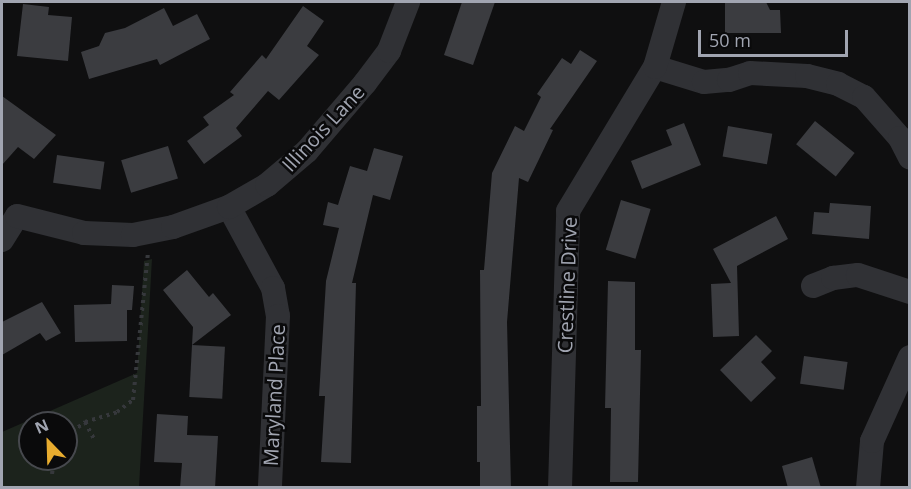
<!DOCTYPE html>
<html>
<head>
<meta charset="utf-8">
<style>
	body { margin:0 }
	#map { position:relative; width:911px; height:489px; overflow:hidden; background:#0f0f10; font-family:"Open Sans",sans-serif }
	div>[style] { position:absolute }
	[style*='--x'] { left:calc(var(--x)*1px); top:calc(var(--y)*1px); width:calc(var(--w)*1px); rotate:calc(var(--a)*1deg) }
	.green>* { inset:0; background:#1c231c }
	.building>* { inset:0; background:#3b3c40; transform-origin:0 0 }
	.path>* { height:4px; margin-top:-2px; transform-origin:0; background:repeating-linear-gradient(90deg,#36383c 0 3px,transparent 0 7.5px) }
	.minor>* { height:24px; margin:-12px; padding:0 12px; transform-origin:12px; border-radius:12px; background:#303135 }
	span { translate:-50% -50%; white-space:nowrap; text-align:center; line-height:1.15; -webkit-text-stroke:5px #0a0a0b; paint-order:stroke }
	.street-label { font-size:20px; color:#a1a5b1 }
	.frame { position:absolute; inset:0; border:3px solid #a1a5b1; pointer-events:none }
	.north { position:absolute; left:18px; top:411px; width:60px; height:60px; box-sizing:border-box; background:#0a0a0b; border:2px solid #46484d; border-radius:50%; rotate:337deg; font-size:16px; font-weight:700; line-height:24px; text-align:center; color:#a1a5b1 }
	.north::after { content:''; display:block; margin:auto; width:21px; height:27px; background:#e8ac2f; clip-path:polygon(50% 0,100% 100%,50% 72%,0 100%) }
	.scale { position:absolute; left:698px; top:30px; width:150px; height:27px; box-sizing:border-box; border:3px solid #a1a5b1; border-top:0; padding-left:8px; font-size:18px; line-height:21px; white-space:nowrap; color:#a1a5b1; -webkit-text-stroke:4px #0a0a0b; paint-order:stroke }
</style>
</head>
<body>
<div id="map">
	<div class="green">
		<i style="clip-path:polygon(evenodd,152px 259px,139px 487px,2px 487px,2px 432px,137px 373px,144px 261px,152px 259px,30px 423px,66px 423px,66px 459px,30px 459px,30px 423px)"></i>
	</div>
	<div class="building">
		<i style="clip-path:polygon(462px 2px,495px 2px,473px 65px,444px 55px)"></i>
		<i style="clip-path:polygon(725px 2px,766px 2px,770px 10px,780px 10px,781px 33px,725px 33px)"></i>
		<i style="clip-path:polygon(23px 4px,49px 7px,48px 15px,72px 17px,68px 61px,17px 56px)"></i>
		<i style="clip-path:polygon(303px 6px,324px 21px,307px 46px,319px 55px,279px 100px,268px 91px,236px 128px,242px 136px,204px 164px,187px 141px,209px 125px,203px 117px,234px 95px,230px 92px,262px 55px,266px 59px)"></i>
		<i style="clip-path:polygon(164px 8px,173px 26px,197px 14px,210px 39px,160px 65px,157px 59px,89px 79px,81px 52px,99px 46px,105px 33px,125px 28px)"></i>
		<i style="clip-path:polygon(580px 50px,597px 61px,550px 129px,553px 130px,528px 182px,519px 178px,507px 322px,511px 488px,480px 488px,480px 462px,477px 462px,477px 406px,481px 406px,480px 270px,484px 270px,492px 173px,515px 126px,524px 131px,541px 97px,537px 94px,562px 58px,571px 64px)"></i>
		<i style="clip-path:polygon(2px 96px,56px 135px,34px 159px,18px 147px,2px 165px)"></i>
		<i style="left:815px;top:121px;width:51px;height:30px;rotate:39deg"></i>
		<i style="clip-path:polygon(684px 123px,701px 165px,642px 189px,631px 161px,672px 145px,666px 130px)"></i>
		<i style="left:728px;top:126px;width:45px;height:31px;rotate:10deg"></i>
		<i style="left:168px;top:146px;width:34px;height:49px;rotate:73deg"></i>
		<i style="clip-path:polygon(374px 148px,403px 156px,390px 200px,373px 195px,352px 283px,356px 283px,351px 463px,321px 462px,325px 396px,319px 396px,326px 281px,339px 228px,323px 225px,328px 202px,338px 205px,350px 166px,367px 171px)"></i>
		<i style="left:57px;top:155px;width:48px;height:28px;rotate:8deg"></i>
		<i style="left:621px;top:200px;width:31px;height:52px;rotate:17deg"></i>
		<i style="clip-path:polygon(830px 203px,871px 206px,869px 239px,812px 234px,814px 212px,829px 213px)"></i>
		<i style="clip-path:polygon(776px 216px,788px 239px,737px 266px,739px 336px,713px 337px,711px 284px,731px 283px,713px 249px)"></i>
		<i style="clip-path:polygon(187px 270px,209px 297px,213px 293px,231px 315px,192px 345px,193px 327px,163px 290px)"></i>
		<i style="clip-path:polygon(608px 281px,635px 282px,635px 350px,641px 350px,638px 482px,610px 482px,611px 408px,605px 408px)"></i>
		<i style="clip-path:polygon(112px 285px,134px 286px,132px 310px,127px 310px,127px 341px,75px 342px,74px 305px,111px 304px)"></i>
		<i style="clip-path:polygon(42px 302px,61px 333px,46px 341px,40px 333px,2px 355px,2px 322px)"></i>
		<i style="clip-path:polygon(756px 335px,772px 351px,761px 362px,776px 378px,751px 402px,720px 370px)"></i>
		<i style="left:192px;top:345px;width:33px;height:52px;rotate:3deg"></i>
		<i style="left:804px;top:356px;width:44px;height:28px;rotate:8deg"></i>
		<i style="clip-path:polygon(157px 414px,188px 416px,187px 435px,218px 436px,215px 488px,180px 488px,182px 463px,154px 462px)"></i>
		<i style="clip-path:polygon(812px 457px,821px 488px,788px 488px,782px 466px)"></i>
	</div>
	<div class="path">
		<i style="--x:85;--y:422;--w:19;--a:62"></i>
		<i style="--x:66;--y:436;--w:24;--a:-36"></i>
		<i style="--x:85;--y:422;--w:34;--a:-17"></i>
		<i style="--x:117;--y:412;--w:20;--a:-37"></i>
		<i style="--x:133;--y:400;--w:149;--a:-84.2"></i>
		<i style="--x:52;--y:474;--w:15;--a:-82"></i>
	</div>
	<div class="minor">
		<i style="--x:655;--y:67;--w:51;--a:17"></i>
		<i style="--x:704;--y:82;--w:25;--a:-5"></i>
		<i style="--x:729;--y:80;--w:22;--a:-18"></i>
		<i style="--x:750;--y:73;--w:57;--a:3"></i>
		<i style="--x:807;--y:76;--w:32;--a:14"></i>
		<i style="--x:838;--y:84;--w:29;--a:27"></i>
		<i style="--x:864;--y:97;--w:55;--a:48.7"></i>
		<i style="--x:900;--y:138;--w:22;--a:63"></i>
		<i style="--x:229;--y:207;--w:92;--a:61.5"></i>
		<i style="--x:273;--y:288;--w:28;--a:80"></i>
		<i style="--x:278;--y:316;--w:172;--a:92.7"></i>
		<i style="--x:2;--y:240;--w:28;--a:-58"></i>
		<i style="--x:17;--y:216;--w:69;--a:14.2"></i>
		<i style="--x:84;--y:233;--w:49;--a:2.3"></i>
		<i style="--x:133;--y:235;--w:41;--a:-11.3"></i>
		<i style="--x:173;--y:227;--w:59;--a:-19.7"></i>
		<i style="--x:229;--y:207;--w:44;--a:-30.1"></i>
		<i style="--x:267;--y:185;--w:52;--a:-40.4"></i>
		<i style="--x:307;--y:151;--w:89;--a:-49.5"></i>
		<i style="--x:365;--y:83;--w:40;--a:-53"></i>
		<i style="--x:389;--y:51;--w:53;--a:-68.8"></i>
		<i style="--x:813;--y:286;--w:22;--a:-22"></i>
		<i style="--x:833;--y:278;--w:25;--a:-7"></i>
		<i style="--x:858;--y:275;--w:55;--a:18.1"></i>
		<i style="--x:560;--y:488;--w:277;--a:-88.3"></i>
		<i style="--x:568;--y:211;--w:168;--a:-58.9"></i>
		<i style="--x:655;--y:67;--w:68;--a:-73.7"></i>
		<i style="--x:868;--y:488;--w:47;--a:-85.1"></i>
		<i style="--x:872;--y:441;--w:92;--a:-65.7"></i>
	</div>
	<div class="street-label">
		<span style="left:323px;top:128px;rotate:-47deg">Illinois Lane</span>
		<span style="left:567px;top:285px;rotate:-88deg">Crestline Drive</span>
		<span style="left:274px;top:395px;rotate:-87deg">Maryland Place</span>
	</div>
	<div class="frame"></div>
	<div class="north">N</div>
	<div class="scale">50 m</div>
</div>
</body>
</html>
